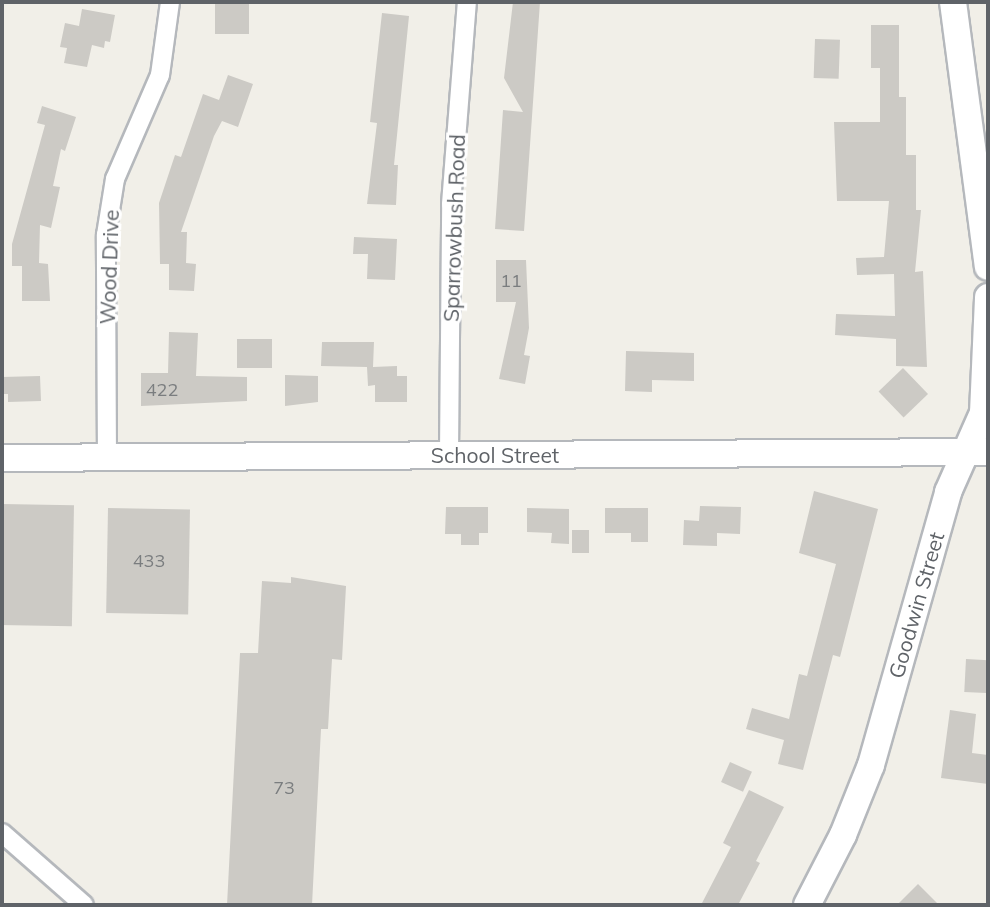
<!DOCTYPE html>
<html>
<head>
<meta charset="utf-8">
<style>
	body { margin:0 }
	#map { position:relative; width:990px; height:907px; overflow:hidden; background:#f1efe8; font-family:Mulish,sans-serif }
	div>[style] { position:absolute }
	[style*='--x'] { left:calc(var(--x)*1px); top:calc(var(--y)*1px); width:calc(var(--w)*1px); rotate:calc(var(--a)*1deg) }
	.building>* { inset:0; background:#cccac5; transform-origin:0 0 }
	.roads { filter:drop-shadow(2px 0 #b5b8bc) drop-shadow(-2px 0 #b5b8bc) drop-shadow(0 2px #b5b8bc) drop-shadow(0 -2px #b5b8bc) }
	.street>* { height:18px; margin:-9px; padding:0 9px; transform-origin:9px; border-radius:9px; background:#fff }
	.secondary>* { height:26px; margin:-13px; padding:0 13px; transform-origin:13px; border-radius:13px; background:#fff }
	span { translate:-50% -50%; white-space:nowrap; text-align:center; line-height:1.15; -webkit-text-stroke:6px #fff; paint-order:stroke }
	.number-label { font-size:18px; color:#7a7d7f }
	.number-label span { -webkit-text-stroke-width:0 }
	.street-label { font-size:21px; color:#5f6368 }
	.frame { position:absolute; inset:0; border:4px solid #5f6368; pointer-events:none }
</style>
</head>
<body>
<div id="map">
	<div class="building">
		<i style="left:215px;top:2px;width:34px;height:32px"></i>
		<i style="clip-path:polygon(513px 2px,540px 2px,524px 231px,495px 229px,503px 110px,523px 112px,504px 78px)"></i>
		<i style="clip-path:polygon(82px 9px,115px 15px,110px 42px,105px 41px,104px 48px,92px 45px,87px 67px,64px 63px,67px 48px,60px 47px,65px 23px,79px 26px)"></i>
		<i style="clip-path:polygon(382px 13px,409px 16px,394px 165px,398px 165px,396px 205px,367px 204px,377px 123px,370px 122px)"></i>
		<i style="clip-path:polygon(871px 25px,899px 25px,899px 97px,906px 97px,906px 155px,916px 155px,916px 210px,921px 210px,915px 272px,923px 271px,927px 367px,896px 366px,896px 339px,835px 335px,836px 314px,895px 316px,894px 274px,857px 275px,856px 258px,884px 257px,889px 201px,837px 201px,834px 122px,880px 122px,880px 68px,871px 68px)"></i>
		<i style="left:815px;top:39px;width:25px;height:39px;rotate:2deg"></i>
		<i style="clip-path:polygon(228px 75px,253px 84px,238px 127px,222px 121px,214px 136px,181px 232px,187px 232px,186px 263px,196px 264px,194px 291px,169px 290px,169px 264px,160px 264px,159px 203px,175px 155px,181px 157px,203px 94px,219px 100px)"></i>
		<i style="clip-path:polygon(42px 106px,76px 117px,65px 151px,61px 149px,53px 186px,60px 187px,51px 228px,40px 225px,39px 263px,48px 264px,50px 301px,22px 301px,22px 266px,12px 266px,12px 244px,45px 125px,37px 123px)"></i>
		<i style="clip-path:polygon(354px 237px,397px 239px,395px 280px,367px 279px,368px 254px,353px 254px)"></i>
		<i style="clip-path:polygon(496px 260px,526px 260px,529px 328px,524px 355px,530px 356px,525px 384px,499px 379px,516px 302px,496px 302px)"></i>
		<i style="clip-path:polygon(169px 332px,198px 333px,196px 376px,247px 377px,247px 401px,141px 406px,141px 373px,168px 373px)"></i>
		<i style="left:272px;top:339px;width:29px;height:35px;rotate:90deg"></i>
		<i style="clip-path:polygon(322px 342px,374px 342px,373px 367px,397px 366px,397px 376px,407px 376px,407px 402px,375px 402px,375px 385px,368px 386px,367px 367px,321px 366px)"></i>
		<i style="clip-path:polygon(626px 351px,694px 353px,694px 381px,652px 380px,652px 392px,625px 391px)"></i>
		<i style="left:903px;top:368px;width:36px;height:34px;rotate:46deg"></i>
		<i style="clip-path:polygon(285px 375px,318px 376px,318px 402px,285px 406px)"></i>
		<i style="clip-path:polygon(40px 376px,41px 401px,8px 402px,8px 394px,2px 394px,2px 377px)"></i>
		<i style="clip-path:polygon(814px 491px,878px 509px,840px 657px,833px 655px,803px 770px,778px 764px,784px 740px,746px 729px,752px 708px,789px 719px,799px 674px,807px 676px,836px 564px,799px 553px)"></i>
		<i style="left:2px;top:504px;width:72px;height:121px;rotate:1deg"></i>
		<i style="clip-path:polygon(700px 506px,741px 507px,740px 534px,717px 533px,717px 546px,683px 545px,684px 520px,699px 521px)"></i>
		<i style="clip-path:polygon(446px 507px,488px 507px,488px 533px,479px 533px,479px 545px,461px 545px,461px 534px,445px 534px)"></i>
		<i style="left:108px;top:508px;width:82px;height:105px;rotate:1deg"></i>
		<i style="clip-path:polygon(527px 508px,569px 509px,569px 544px,551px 543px,552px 533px,527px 532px)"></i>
		<i style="clip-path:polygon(605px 508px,648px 508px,648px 542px,631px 542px,631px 533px,605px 533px)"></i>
		<i style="left:572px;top:530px;width:17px;height:23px"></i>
		<i style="clip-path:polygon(291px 577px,346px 586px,342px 660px,332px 659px,328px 729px,321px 729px,312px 905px,227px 905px,240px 653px,258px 653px,262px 581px,291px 583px)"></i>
		<i style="left:966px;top:659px;width:22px;height:33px;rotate:3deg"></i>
		<i style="clip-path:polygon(950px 710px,976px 714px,972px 753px,988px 755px,988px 784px,941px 778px)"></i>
		<i style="left:730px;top:762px;width:24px;height:22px;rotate:24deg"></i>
		<i style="clip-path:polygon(749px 790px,784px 807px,756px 861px,760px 863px,738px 905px,701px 905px,731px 847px,723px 843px)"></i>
		<i style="clip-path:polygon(918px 884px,939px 905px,897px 905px)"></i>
	</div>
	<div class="roads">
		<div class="street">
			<i style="--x:449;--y:454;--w:250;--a:-89.5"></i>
			<i style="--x:451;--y:204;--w:203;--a:-85.5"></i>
			<i style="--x:107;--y:459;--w:224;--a:-90.3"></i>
			<i style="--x:106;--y:235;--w:57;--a:-80.9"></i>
			<i style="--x:115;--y:179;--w:113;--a:-66.6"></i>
			<i style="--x:160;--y:75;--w:74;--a:-82.2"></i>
			<i style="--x:2;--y:833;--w:109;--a:41.3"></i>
		</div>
		<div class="secondary">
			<i style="--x:953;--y:2;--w:267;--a:82.5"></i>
			<i style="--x:2;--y:458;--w:986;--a:-0.35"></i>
			<i style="--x:807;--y:905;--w:79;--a:-62.8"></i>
			<i style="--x:843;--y:835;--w:75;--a:-68.2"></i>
			<i style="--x:871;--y:765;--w:284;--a:-74.2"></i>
			<i style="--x:948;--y:492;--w:86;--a:-66.1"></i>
			<i style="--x:983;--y:413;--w:116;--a:-87.5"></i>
		</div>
	</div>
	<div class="number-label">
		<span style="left:511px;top:281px">11</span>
		<span style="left:162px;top:390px">422</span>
		<span style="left:149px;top:561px">433</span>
		<span style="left:284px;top:788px">73</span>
	</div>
	<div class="street-label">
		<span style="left:454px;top:228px;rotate:-88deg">Sparrowbush Road</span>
		<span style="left:109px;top:267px;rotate:-88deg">Wood Drive</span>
		<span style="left:495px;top:455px">School Street</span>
		<span style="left:916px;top:605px;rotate:-74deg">Goodwin Street</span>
	</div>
	<div class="frame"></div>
</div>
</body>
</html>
